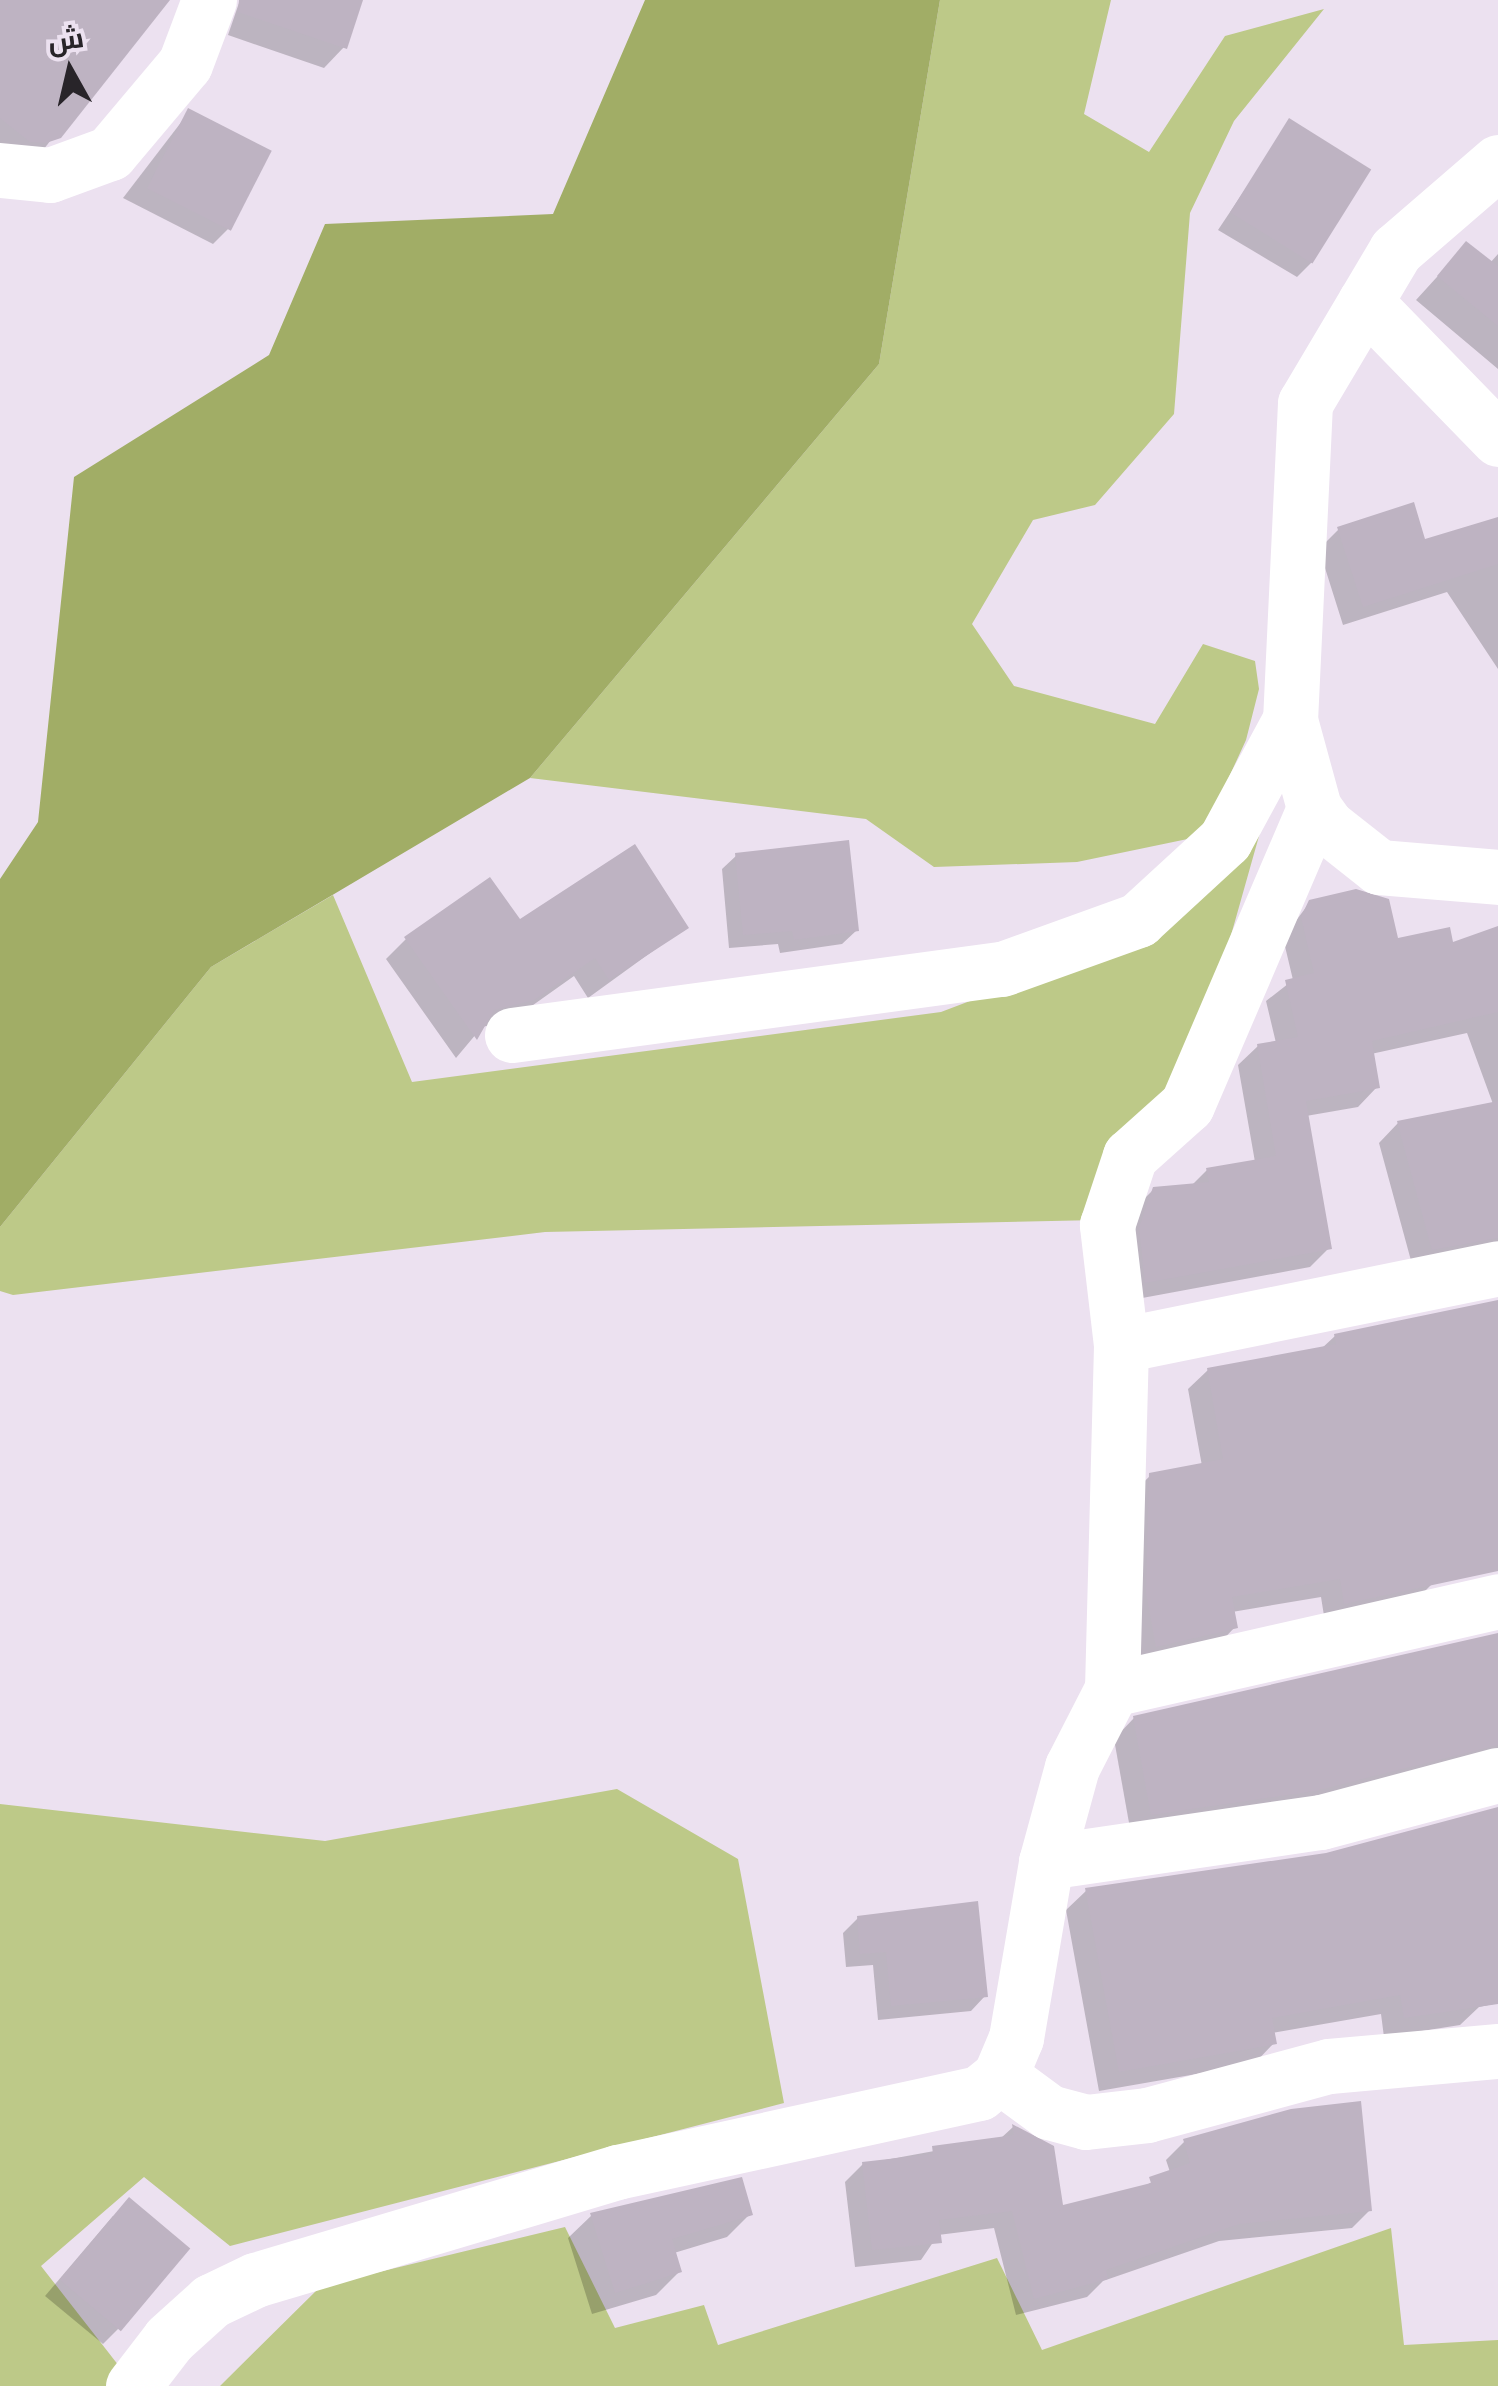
<!DOCTYPE html>
<html>
<head>
<meta charset="utf-8">
<style>
	body { margin:0 }
	#map { position:relative; width:1498px; height:2386px; overflow:hidden; background:#ece1f0; font-family:Arial,Cairo,sans-serif }
	div>[style] { position:absolute }
	[style*='--x'] { left:calc(var(--x)*1px); top:calc(var(--y)*1px); width:calc(var(--w)*1px); rotate:calc(var(--a)*1deg) }
	.green>* { inset:0; background:#bdc988 }
	.forest>* { inset:0; background:#a1ad66 }
	.shadow>* { inset:0; background:#0003 }
	.building>* { inset:0; background:#beb3c2; transform-origin:0 0 }
	.minor>* { height:55px; margin:-27.5px; padding:0 27.5px; transform-origin:27.5px; border-radius:27.5px; background:#fff }
	span { translate:-50% -50%; white-space:nowrap; text-align:center; line-height:1.15; -webkit-text-stroke:8px #ece1f0; paint-order:stroke }
	.north { position:absolute; left:20px; top:20px; width:100px; height:100px; -webkit-text-stroke:8px #ece1f0; paint-order:stroke; rotate:352deg; font-size:28px; font-weight:700; line-height:40px; text-align:center; color:#282429 }
	.north::after { content:''; display:block; margin:auto; width:35px; height:45px; background:#282429; clip-path:polygon(50% 0,100% 100%,50% 72%,0 100%) }
</style>
</head>
<body>
<div id="map">
	<div class="green">
		<i style="clip-path:polygon(940px 0,1111px 0,1084px 114px,1149px 152px,1225px 36px,1324px 9px,1234px 121px,1190px 213px,1174px 414px,1095px 505px,1033px 520px,972px 624px,1014px 686px,1155px 724px,1203px 644px,1255px 661px,1259px 689px,1246px 740px,1202px 836px,1077px 862px,934px 867px,866px 819px,530px 778px,879px 364px)"></i>
		<i style="clip-path:polygon(1274px 783px,1213px 999px,1098px 1220px,545px 1232px,13px 1295px,0 1291px,0 1227px,211px 967px,333px 895px,412px 1082px,941px 1012px,1065px 965px)"></i>
		<i style="clip-path:polygon(617px 1789px,738px 1859px,784px 2103px,230px 2246px,144px 2177px,41px 2266px,119px 2366px,106px 2386px,0 2386px,0 1804px,325px 1841px)"></i>
		<i style="clip-path:polygon(565px 2227px,615px 2328px,704px 2305px,718px 2345px,997px 2258px,1042px 2350px,1391px 2228px,1404px 2345px,1498px 2340px,1498px 2386px,220px 2386px,321px 2286px)"></i>
	</div>
	<div class="forest">
		<i style="clip-path:polygon(645px 0,940px 0,879px 364px,530px 778px,211px 967px,0 1227px,0 879px,38px 822px,74px 477px,269px 355px,325px 224px,553px 214px)"></i>
	</div>
	<div class="shadow">
		<i style="clip-path:polygon(0 0,159px 0,37px 158px,0 155px)"></i>
		<i style="clip-path:polygon(240px 0,360px 0,344px 47px,324px 68px,228px 35px)"></i>
		<i style="clip-path:polygon(189px 112px,229px 228px,213px 244px,123px 198px)"></i>
		<i style="clip-path:polygon(1290px 122px,1313px 261px,1297px 277px,1218px 230px)"></i>
		<i style="clip-path:polygon(1467px 244px,1490px 263px,1498px 254px,1498px 369px,1416px 300px)"></i>
		<i style="clip-path:polygon(1338px 530px,1423px 542px,1498px 538px,1498px 669px,1447px 592px,1343px 625px,1319px 549px)"></i>
		<i style="clip-path:polygon(737px 855px,857px 930px,842px 944px,780px 953px,778px 944px,729px 948px,722px 869px)"></i>
		<i style="clip-path:polygon(1310px 902px,1396px 941px,1452px 945px,1498px 929px,1498px 1265px,1413px 1268px,1379px 1143px,1398px 1123px,1493px 1104px,1467px 1033px,1371px 1054px,1377px 1087px,1358px 1107px,1306px 1116px,1329px 1248px,1310px 1267px,1126px 1301px,1134px 1209px,1154px 1189px,1191px 1186px,1207px 1170px,1255px 1162px,1238px 1065px,1258px 1046px,1276px 1043px,1266px 1001px,1293px 980px,1283px 938px)"></i>
		<i style="clip-path:polygon(519px 923px,686px 927px,588px 998px,574px 976px,512px 1020px,482px 1027px,456px 1058px,386px 959px,406px 939px)"></i>
		<i style="clip-path:polygon(1498px 1302px,1498px 1555px,1434px 1582px,1415px 1601px,1325px 1622px,1321px 1597px,1232px 1612px,1235px 1627px,1216px 1647px,1137px 1665px,1130px 1495px,1150px 1476px,1202px 1466px,1188px 1389px,1208px 1370px,1321px 1349px,1335px 1336px)"></i>
		<i style="clip-path:polygon(1498px 1636px,1498px 1773px,1131px 1834px,1114px 1739px,1134px 1718px)"></i>
		<i style="clip-path:polygon(1498px 1810px,1498px 2003px,1479px 2007px,1460px 2025px,1384px 2037px,1381px 2014px,1272px 2033px,1274px 2043px,1254px 2064px,1099px 2091px,1066px 1910px,1087px 1890px,1330px 1855px)"></i>
		<i style="clip-path:polygon(858px 1918px,985px 1996px,971px 2011px,878px 2020px,873px 1965px,846px 1967px,843px 1933px)"></i>
		<i style="clip-path:polygon(1013px 2127px,1061px 2208px,1141px 2188px,1170px 2172px,1166px 2160px,1184px 2142px,1370px 2210px,1352px 2228px,1219px 2241px,1103px 2281px,1087px 2297px,1016px 2315px,994px 2228px,938px 2235px,921px 2260px,855px 2267px,845px 2182px,863px 2164px,1000px 2139px)"></i>
		<i style="clip-path:polygon(750px 2214px,727px 2237px,674px 2253px,679px 2272px,656px 2295px,592px 2314px,568px 2238px,592px 2215px)"></i>
		<i style="clip-path:polygon(113px 2216px,118px 2329px,103px 2344px,45px 2296px)"></i>
	</div>
	<div class="building">
		<i style="clip-path:polygon(0 0,170px 0,61px 138px,46px 143px,30px 142px,0 118px)"></i>
		<i style="clip-path:polygon(239px 0,363px 0,347px 49px,238px 12px)"></i>
		<i style="left:188px;top:108px;width:94px;height:90px;rotate:27deg"></i>
		<i style="left:1289px;top:118px;width:97px;height:111px;rotate:32deg"></i>
		<i style="clip-path:polygon(1466px 241px,1498px 266px,1498px 326px,1437px 276px)"></i>
		<i style="clip-path:polygon(1414px 502px,1425px 539px,1498px 517px,1498px 564px,1363px 607px,1337px 527px)"></i>
		<i style="clip-path:polygon(849px 840px,859px 931px,794px 940px,792px 931px,743px 935px,735px 853px)"></i>
		<i style="clip-path:polygon(635px 844px,689px 928px,609px 980px,595px 958px,534px 1000px,494px 1010px,477px 1040px,404px 937px,490px 877px,520px 919px)"></i>
		<i style="clip-path:polygon(1356px 889px,1389px 899px,1398px 938px,1450px 927px,1453px 942px,1498px 926px,1498px 1012px,1372px 1041px,1380px 1088px,1306px 1101px,1332px 1249px,1145px 1283px,1139px 1228px,1153px 1187px,1209px 1182px,1206px 1168px,1276px 1156px,1257px 1044px,1298px 1037px,1285px 980px,1314px 973px,1301px 917px,1309px 900px)"></i>
		<i style="clip-path:polygon(1498px 1101px,1498px 1238px,1432px 1250px,1397px 1121px)"></i>
		<i style="clip-path:polygon(1498px 1300px,1498px 1571px,1344px 1604px,1340px 1579px,1232px 1597px,1238px 1628px,1156px 1647px,1146px 1592px,1149px 1473px,1223px 1459px,1207px 1368px,1336px 1344px,1334px 1334px)"></i>
		<i style="clip-path:polygon(1498px 1633px,1498px 1745px,1315px 1791px,1151px 1815px,1133px 1716px)"></i>
		<i style="clip-path:polygon(1498px 1807px,1498px 2004px,1404px 2018px,1400px 1995px,1272px 2018px,1277px 2044px,1119px 2072px,1085px 1888px,1326px 1853px)"></i>
		<i style="clip-path:polygon(978px 1901px,988px 1997px,891px 2006px,886px 1952px,860px 1954px,857px 1916px)"></i>
		<i style="clip-path:polygon(1361px 2101px,1372px 2211px,1239px 2224px,1106px 2270px,1108px 2279px,1034px 2299px,1012px 2211px,939px 2220px,942px 2243px,872px 2250px,862px 2162px,933px 2154px,932px 2146px,1014px 2135px,1012px 2124px,1054px 2146px,1063px 2205px,1151px 2183px,1149px 2177px,1190px 2163px,1183px 2139px,1291px 2109px)"></i>
		<i style="clip-path:polygon(742px 2177px,753px 2215px,672px 2239px,682px 2272px,615px 2293px,590px 2213px)"></i>
		<i style="left:129px;top:2197px;width:80px;height:108px;rotate:40deg"></i>
	</div>
	<div class="minor">
		<i style="--x:1498;--y:162;--w:135;--a:139.2"></i>
		<i style="--x:1396;--y:250;--w:178;--a:120.7"></i>
		<i style="--x:1305;--y:403;--w:317;--a:92.7"></i>
		<i style="--x:1290;--y:720;--w:91;--a:74.7"></i>
		<i style="--x:1314;--y:808;--w:22;--a:54"></i>
		<i style="--x:1327;--y:826;--w:66;--a:38.3"></i>
		<i style="--x:1379;--y:867;--w:119;--a:4.8"></i>
		<i style="--x:0;--y:170;--w:50;--a:5.7"></i>
		<i style="--x:50;--y:175;--w:64;--a:-20.1"></i>
		<i style="--x:110;--y:153;--w:116;--a:-49.9"></i>
		<i style="--x:185;--y:64;--w:68;--a:-69.4"></i>
		<i style="--x:1365;--y:302;--w:191;--a:45.8"></i>
		<i style="--x:512;--y:1035;--w:494;--a:-7.7"></i>
		<i style="--x:1002;--y:969;--w:145;--a:-19.8"></i>
		<i style="--x:1138;--y:920;--w:118;--a:-42.6"></i>
		<i style="--x:1225;--y:840;--w:136;--a:-61.6"></i>
		<i style="--x:1121;--y:1345;--w:385;--a:-11.5"></i>
		<i style="--x:1112;--y:1689;--w:396;--a:-12.8"></i>
		<i style="--x:1046;--y:1862;--w:278;--a:-8.3"></i>
		<i style="--x:1321;--y:1822;--w:183;--a:-14.9"></i>
		<i style="--x:1000;--y:2076;--w:61;--a:36.3"></i>
		<i style="--x:1049;--y:2112;--w:38;--a:15"></i>
		<i style="--x:1086;--y:2122;--w:61;--a:-6.5"></i>
		<i style="--x:1147;--y:2115;--w:188;--a:-15.1"></i>
		<i style="--x:1329;--y:2066;--w:170;--a:-5.1"></i>
		<i style="--x:133;--y:2386;--w:59;--a:-52.5"></i>
		<i style="--x:169;--y:2339;--w:57;--a:-42.1"></i>
		<i style="--x:211;--y:2301;--w:49;--a:-25.5"></i>
		<i style="--x:255;--y:2280;--w:378;--a:-16.6"></i>
		<i style="--x:617;--y:2172;--w:371;--a:-12.3"></i>
		<i style="--x:979;--y:2093;--w:27;--a:-39"></i>
		<i style="--x:1000;--y:2076;--w:41;--a:-67.2"></i>
		<i style="--x:1016;--y:2038;--w:179;--a:-80.3"></i>
		<i style="--x:1046;--y:1862;--w:98;--a:-74.7"></i>
		<i style="--x:1072;--y:1767;--w:88;--a:-62.9"></i>
		<i style="--x:1112;--y:1689;--w:344;--a:-88.5"></i>
		<i style="--x:1121;--y:1345;--w:121;--a:-96.7"></i>
		<i style="--x:1107;--y:1225;--w:73;--a:-71.6"></i>
		<i style="--x:1130;--y:1156;--w:76;--a:-41.8"></i>
		<i style="--x:1187;--y:1105;--w:323;--a:-66.8"></i>
	</div>
	<div class="north">ش</div>
</div>
</body>
</html>
